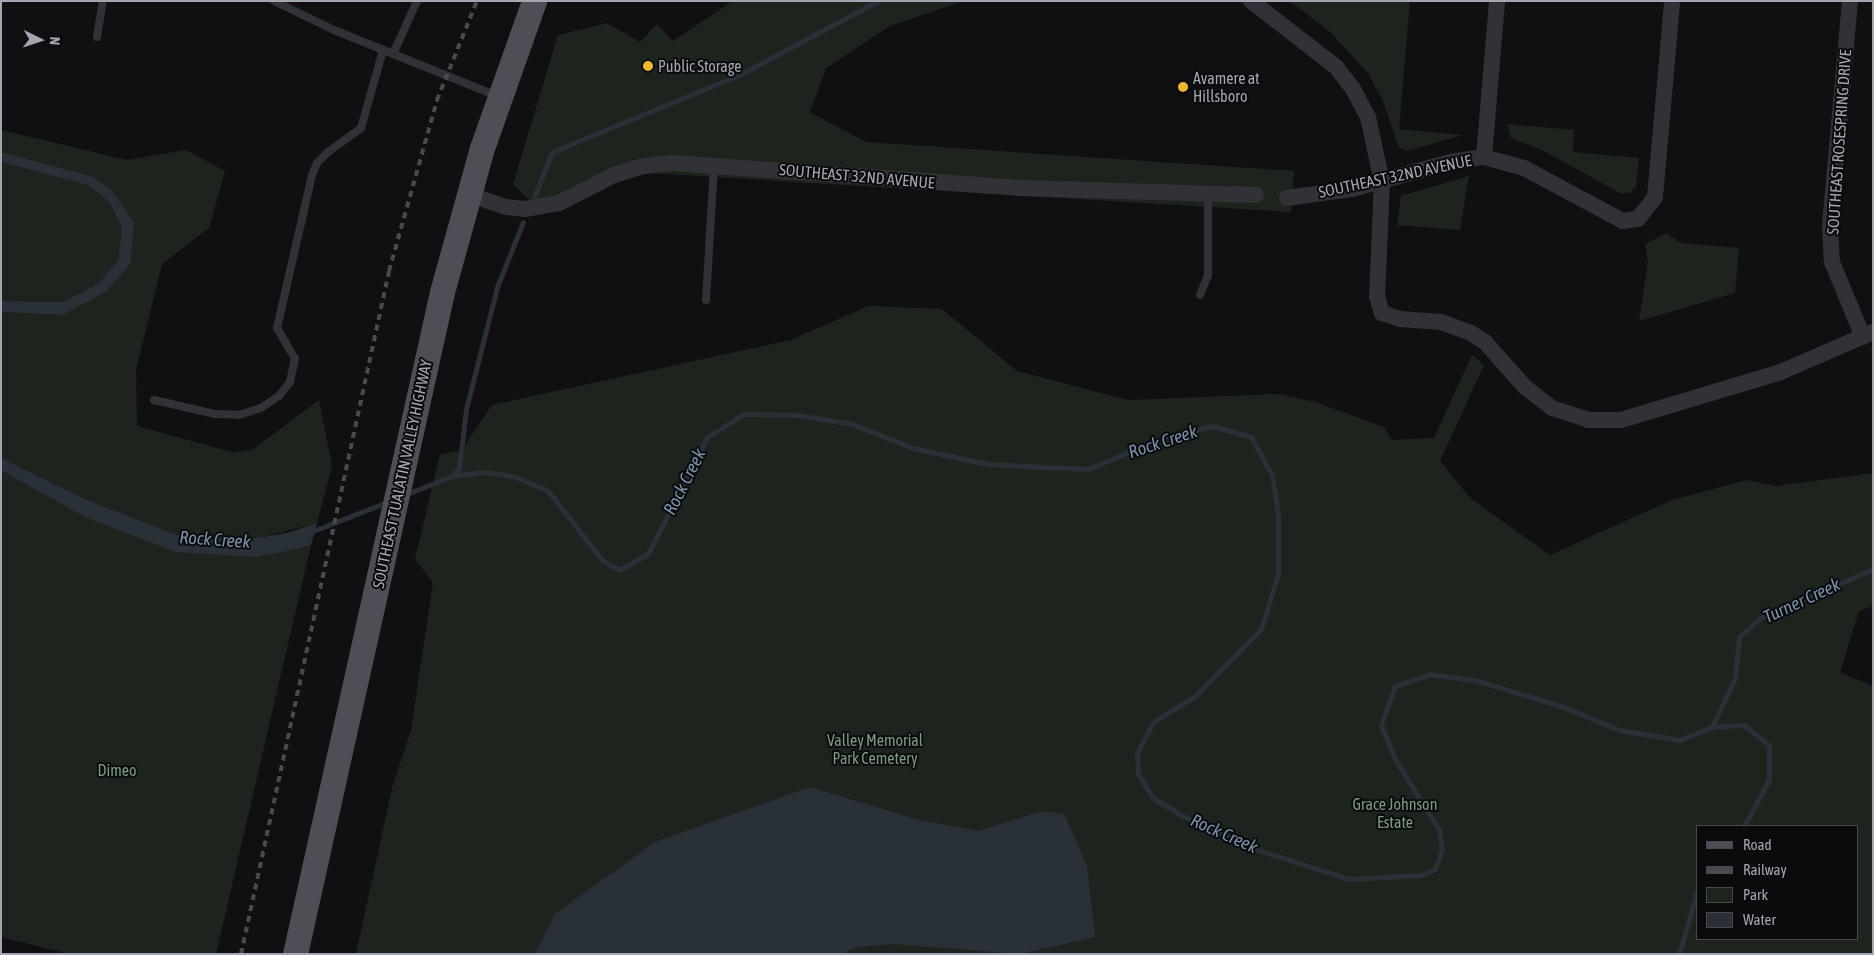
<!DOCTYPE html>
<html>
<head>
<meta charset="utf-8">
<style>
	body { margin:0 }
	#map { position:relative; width:1874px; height:955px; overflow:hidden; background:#101012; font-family:"Asap Condensed",sans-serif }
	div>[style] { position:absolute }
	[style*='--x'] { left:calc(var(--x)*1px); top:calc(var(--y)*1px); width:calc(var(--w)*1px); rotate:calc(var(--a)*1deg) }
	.green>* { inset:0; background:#1d241e }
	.water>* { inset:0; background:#293037 }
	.stream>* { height:5px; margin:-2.5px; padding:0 2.5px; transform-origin:2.5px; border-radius:2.5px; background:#293037 }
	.lane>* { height:8px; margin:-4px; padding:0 4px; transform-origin:4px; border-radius:4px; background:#313237 }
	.street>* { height:16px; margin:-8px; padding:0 8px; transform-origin:8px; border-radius:8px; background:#313237 }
	.primary>* { height:25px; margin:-12.5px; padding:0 12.5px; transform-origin:12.5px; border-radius:12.5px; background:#4e4f56 }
	.rail>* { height:4px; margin-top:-2px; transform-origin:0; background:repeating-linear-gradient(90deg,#494a50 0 6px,transparent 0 11px) }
	.dots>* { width:14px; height:14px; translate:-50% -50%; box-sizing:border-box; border:2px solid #0b0b0d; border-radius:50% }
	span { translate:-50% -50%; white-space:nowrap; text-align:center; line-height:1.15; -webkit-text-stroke:4px #0b0b0d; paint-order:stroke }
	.poi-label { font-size:16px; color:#a2a6b2 }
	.left { translate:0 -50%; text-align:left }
	.street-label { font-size:16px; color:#a2a6b2 }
	.park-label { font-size:16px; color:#799d7d }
	.water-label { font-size:18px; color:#7992ad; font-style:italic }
	.frame { position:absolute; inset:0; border:2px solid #a2a6b2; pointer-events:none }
	.legend { position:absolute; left:1696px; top:825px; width:162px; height:115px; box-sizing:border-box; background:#0b0b0d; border:1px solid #47494f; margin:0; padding:6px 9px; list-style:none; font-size:15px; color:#a2a6b2 }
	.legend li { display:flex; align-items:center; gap:10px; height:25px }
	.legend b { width:25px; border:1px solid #47494f }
	.north { position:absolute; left:15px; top:15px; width:50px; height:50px; -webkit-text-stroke:4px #0b0b0d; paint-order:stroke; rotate:94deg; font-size:14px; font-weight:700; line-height:20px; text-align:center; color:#a2a6b2 }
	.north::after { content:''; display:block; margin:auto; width:18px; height:22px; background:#a2a6b2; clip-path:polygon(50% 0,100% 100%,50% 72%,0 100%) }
</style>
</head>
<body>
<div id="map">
	<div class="green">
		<i style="clip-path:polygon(733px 1px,963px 1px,890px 26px,826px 68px,810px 112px,866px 142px,1294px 171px,1291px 212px,632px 172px,540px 210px,513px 184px,558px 35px,607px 23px,640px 42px,657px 24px,673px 41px)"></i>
		<i style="clip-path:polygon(1290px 1px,1410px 1px,1399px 129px,1463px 135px,1407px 151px,1399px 148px,1383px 101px,1368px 73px,1330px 32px)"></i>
		<i style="clip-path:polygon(1507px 124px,1574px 130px,1573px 152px,1639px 158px,1636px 187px,1629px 193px,1620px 193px,1542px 150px,1511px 138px)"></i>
		<i style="clip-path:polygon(1px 130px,127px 160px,186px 150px,225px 171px,209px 228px,162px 264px,136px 370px,137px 426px,232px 452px,252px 450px,319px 400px,332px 466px,317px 523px,259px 538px,293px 550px,311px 545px,216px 954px,70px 954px,1px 937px,1px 461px,158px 538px,223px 538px,177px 535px,85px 499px,1px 458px,1px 312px,63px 315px,106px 292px,134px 222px,110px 188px,91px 176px,1px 152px)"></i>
		<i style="clip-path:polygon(1px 162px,88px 185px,110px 203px,122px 228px,118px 260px,99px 283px,63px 302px,1px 301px)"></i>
		<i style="clip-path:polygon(1469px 176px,1460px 230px,1397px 225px,1401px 196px)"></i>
		<i style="clip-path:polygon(1667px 233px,1680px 243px,1739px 248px,1735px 293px,1639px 321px,1648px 262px,1645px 244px)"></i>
		<i style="clip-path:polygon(evenodd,868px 306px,942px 309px,1017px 371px,1128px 400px,1279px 394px,1315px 402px,1384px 427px,1392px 440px,1434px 438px,1472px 355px,1484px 365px,1440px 461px,1470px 498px,1550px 555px,1672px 500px,1747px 480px,1776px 486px,1873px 473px,1873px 606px,1859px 611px,1840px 673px,1870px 684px,1873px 689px,1873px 954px,356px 954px,392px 788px,411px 730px,433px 583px,415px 559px,440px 454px,461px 451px,492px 405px,791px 340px,868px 306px,1698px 826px,1858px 826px,1858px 939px,1698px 939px,1698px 826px)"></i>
	</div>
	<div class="water">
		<i style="clip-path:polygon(1px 152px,91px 176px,110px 188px,134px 222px,130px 264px,106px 292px,63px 315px,1px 312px,1px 301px,63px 302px,99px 283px,118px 260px,122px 228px,110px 203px,88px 185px,1px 162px)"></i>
		<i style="clip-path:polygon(1px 458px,85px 499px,177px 535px,251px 539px,287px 533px,317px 523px,311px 545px,293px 550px,254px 557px,176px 552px,85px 517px,1px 470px)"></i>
		<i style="clip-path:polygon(810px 787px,919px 820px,979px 831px,1042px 811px,1064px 814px,1087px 866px,1095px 937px,1020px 954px,893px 944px,856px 947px,842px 954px,535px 954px,555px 914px,655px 842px)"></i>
	</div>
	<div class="stream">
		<i style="--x:535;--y:195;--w:46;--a:-68.4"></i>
		<i style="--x:552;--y:152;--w:204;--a:-22.4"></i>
		<i style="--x:741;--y:74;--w:155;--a:-28.1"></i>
		<i style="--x:452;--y:476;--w:11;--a:-49"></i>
		<i style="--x:459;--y:468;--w:59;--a:-83.2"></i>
		<i style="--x:466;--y:409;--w:126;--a:-75.7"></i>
		<i style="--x:497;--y:287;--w:70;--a:-68.2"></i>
		<i style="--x:404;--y:495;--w:52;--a:-21.6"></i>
		<i style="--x:452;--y:476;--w:32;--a:-7"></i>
		<i style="--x:484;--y:472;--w:29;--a:8"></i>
		<i style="--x:513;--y:476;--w:38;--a:23"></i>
		<i style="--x:548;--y:491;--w:89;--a:51.8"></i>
		<i style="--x:603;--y:561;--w:18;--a:29"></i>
		<i style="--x:619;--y:570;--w:33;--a:-29"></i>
		<i style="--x:648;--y:554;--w:131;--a:-63.2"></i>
		<i style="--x:707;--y:437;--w:44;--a:-31.9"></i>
		<i style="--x:744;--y:414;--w:53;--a:1.1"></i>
		<i style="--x:797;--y:415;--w:56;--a:9.3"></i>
		<i style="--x:852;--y:424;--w:66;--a:21.5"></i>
		<i style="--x:913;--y:448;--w:76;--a:12.2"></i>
		<i style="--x:987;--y:464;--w:101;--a:2.8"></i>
		<i style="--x:1088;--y:469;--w:83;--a:-22.6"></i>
		<i style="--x:1165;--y:437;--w:49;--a:-12.9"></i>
		<i style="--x:1213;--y:426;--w:40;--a:16"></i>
		<i style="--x:1251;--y:437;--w:43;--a:61.1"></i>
		<i style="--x:1272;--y:475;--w:40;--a:81.5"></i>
		<i style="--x:1278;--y:515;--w:59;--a:90"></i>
		<i style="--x:1278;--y:574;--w:58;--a:107.2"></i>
		<i style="--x:1261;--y:629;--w:95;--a:134.6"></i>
		<i style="--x:1194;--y:697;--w:48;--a:148.6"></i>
		<i style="--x:1153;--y:722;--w:36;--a:117"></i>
		<i style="--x:1137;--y:754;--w:20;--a:87"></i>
		<i style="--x:1138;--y:774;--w:28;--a:58"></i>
		<i style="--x:1153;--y:798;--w:33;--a:31"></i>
		<i style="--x:1181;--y:815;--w:78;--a:24.9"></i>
		<i style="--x:1252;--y:848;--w:102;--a:17.7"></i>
		<i style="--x:1349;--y:879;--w:72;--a:-3.2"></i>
		<i style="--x:1421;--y:875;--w:15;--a:-23"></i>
		<i style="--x:1435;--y:869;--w:20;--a:-70"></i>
		<i style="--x:1442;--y:850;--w:20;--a:-99"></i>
		<i style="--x:1439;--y:830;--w:81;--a:-121.9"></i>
		<i style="--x:1396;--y:761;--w:39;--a:-113"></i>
		<i style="--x:1381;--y:725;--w:41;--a:-70.3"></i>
		<i style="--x:1395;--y:686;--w:36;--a:-19"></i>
		<i style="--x:1429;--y:674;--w:46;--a:7.4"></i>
		<i style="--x:1475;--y:680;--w:93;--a:16.9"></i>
		<i style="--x:1564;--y:707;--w:60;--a:22.7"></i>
		<i style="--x:1619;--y:730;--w:62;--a:9.3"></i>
		<i style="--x:1680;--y:740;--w:35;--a:-22"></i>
		<i style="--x:1712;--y:727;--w:32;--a:-4"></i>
		<i style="--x:1744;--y:725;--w:32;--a:39"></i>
		<i style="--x:1769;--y:745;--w:35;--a:90"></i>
		<i style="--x:1769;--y:780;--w:52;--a:118.5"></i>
		<i style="--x:308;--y:533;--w:85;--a:-21.4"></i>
		<i style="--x:1712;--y:727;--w:54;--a:-64.9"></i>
		<i style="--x:1735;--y:678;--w:41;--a:-84.4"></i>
		<i style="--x:1739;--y:637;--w:28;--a:-42"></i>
		<i style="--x:1760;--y:618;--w:123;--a:-23.4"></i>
		<i style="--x:1679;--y:954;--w:69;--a:-73.9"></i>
	</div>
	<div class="lane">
		<i style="--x:274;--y:1;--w:67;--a:25.8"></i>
		<i style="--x:334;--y:30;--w:176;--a:22"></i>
		<i style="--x:97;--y:37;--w:36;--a:-81"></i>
		<i style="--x:393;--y:54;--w:58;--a:-65.6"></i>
		<i style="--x:1200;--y:295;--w:22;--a:-68"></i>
		<i style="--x:1208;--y:275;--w:81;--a:-90"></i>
		<i style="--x:706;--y:300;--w:134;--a:-86.6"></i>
		<i style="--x:154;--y:400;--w:63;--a:12.9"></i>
		<i style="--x:215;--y:414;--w:24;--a:2"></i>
		<i style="--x:239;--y:415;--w:23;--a:-18"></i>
		<i style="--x:261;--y:408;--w:22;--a:-34"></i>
		<i style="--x:279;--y:396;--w:18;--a:-52"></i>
		<i style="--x:290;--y:382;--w:24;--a:-78"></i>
		<i style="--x:295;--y:359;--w:36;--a:-120"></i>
		<i style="--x:277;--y:328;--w:157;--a:-77.1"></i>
		<i style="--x:312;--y:175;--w:13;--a:-67"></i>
		<i style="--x:317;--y:163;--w:16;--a:-45"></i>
		<i style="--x:328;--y:152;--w:41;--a:-36"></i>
		<i style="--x:361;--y:128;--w:81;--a:-74.2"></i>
	</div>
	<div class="street">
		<i style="--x:1251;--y:1;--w:108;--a:37.8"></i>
		<i style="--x:1336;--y:67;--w:28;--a:52"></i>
		<i style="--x:1353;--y:89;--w:32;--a:62"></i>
		<i style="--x:1368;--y:117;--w:66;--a:77.8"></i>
		<i style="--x:1382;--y:182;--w:114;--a:92.5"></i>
		<i style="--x:1377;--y:296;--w:18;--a:74"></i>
		<i style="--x:1382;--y:313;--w:19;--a:18"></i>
		<i style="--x:1400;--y:319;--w:41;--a:4.2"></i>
		<i style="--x:1441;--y:322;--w:32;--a:20"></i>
		<i style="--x:1471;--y:333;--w:17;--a:33"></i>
		<i style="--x:1485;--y:342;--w:60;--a:48.4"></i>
		<i style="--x:1525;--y:387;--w:34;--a:38"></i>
		<i style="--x:1552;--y:408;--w:38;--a:18"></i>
		<i style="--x:1588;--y:420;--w:33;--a:0"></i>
		<i style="--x:1621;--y:420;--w:167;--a:-16.7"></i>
		<i style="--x:1781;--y:372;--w:100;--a:-23.5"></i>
		<i style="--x:1850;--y:1;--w:226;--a:95.1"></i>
		<i style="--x:1830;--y:226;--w:36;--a:87"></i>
		<i style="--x:1832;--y:262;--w:81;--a:67.5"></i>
		<i style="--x:1484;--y:157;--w:157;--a:-85.2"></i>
		<i style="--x:468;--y:194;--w:40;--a:18.9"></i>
		<i style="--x:506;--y:207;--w:19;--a:6"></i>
		<i style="--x:525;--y:209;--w:35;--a:-10"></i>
		<i style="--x:559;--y:203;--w:62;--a:-27"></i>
		<i style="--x:614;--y:175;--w:31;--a:-17"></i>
		<i style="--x:644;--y:166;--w:29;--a:-6"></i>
		<i style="--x:673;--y:163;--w:347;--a:4.1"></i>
		<i style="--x:1019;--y:188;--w:237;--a:1.7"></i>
		<i style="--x:1287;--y:198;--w:66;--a:-7.9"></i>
		<i style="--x:1352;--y:189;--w:103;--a:-15.3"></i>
		<i style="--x:1451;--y:162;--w:33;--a:-9"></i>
		<i style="--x:1484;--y:157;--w:41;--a:15.4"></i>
		<i style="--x:1524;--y:168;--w:112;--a:28.2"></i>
		<i style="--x:1623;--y:221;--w:15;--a:-8"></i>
		<i style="--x:1638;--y:219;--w:28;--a:-52"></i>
		<i style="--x:1655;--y:197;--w:197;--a:-85"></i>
	</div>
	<div class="primary">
		<i style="--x:295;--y:954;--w:678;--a:-77.48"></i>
		<i style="--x:442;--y:292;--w:149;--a:-74.5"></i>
		<i style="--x:482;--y:148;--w:156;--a:-70.5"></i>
	</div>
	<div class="rail">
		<i style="--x:241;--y:954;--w:699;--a:-77.77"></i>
		<i style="--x:389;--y:271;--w:178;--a:-74.3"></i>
		<i style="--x:437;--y:100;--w:107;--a:-68"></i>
	</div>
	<div class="dots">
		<i style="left:648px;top:66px;background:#edb82d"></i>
		<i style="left:1183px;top:87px;background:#edb82d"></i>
	</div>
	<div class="poi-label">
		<span class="left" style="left:658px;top:66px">Public Storage</span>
		<span class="left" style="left:1193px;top:87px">Avamere at<br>Hillsboro</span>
	</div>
	<div class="street-label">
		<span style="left:1839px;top:142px;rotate:-86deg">SOUTHEAST ROSESPRING DRIVE</span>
		<span style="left:857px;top:176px;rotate:5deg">SOUTHEAST 32ND AVENUE</span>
		<span style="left:1395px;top:176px;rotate:-12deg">SOUTHEAST 32ND AVENUE</span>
		<span style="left:402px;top:474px;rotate:-78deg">SOUTHEAST TUALATIN VALLEY HIGHWAY</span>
	</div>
	<div class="park-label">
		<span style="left:875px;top:749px">Valley Memorial<br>Park Cemetery</span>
		<span style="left:117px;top:770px">Dimeo</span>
		<span style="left:1395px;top:813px">Grace Johnson<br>Estate</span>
	</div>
	<div class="water-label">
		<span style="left:1163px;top:442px;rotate:-18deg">Rock Creek</span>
		<span style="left:685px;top:482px;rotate:-63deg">Rock Creek</span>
		<span style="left:215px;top:540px;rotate:4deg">Rock Creek</span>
		<span style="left:1802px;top:601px;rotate:-25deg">Turner Creek</span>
		<span style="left:1224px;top:834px;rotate:24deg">Rock Creek</span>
	</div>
	<div class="frame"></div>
	<ul class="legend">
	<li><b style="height:6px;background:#4e4f56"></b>Road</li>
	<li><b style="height:6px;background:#494a50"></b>Railway</li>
	<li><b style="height:14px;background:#1d241e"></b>Park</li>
	<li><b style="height:14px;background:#293037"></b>Water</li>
	</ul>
	<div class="north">N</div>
</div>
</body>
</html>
